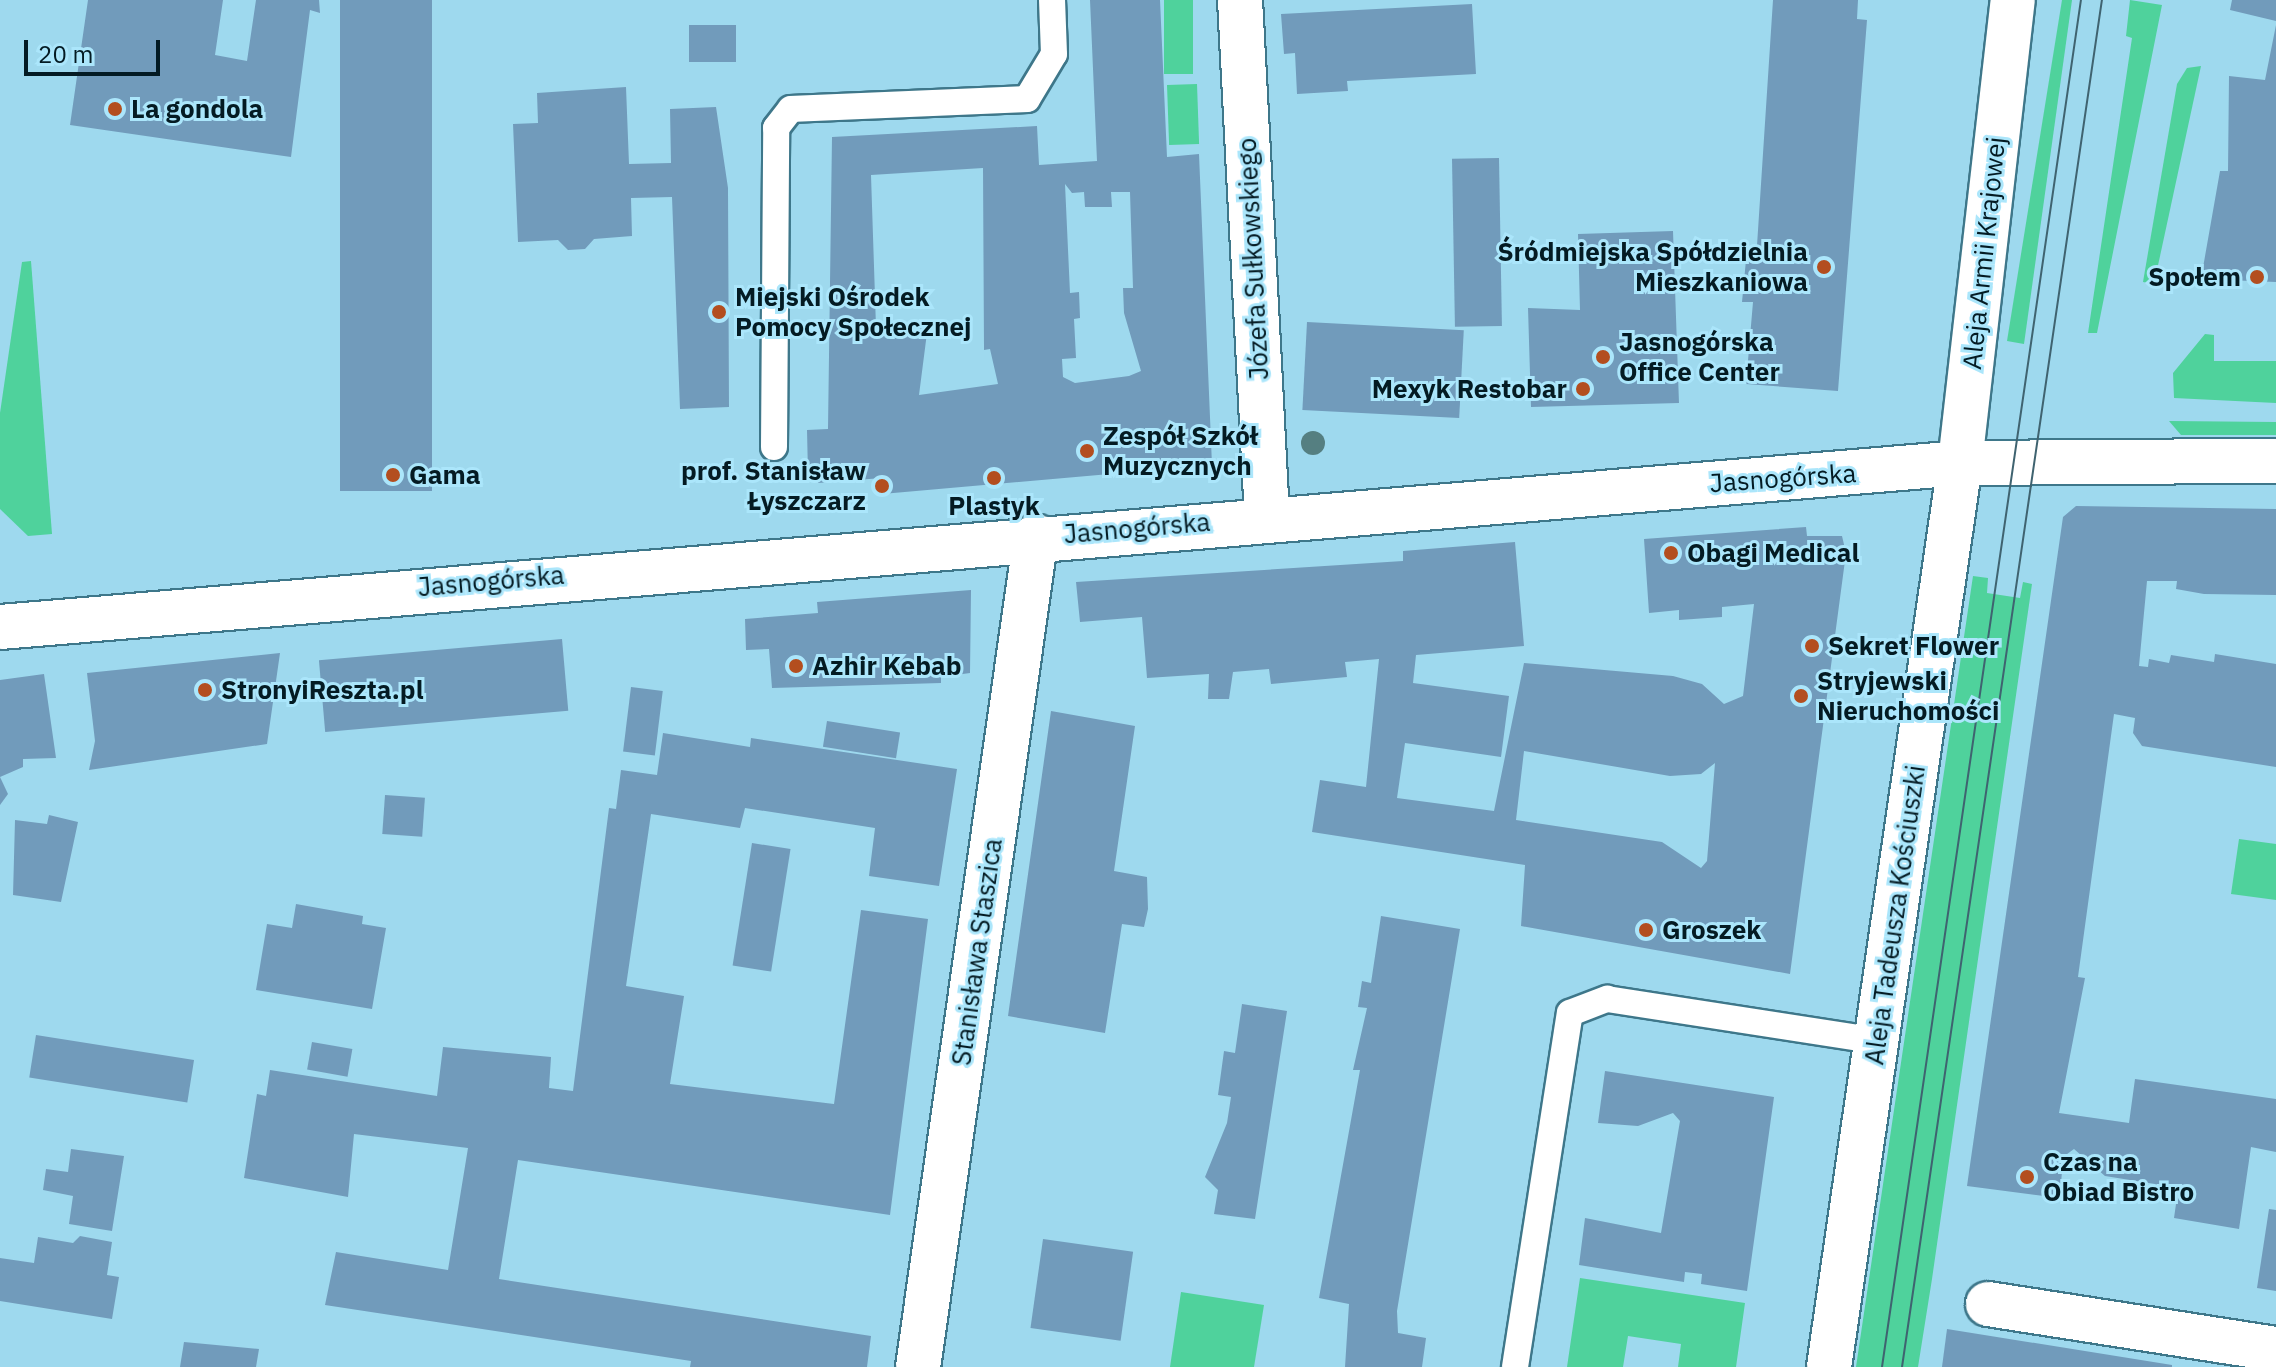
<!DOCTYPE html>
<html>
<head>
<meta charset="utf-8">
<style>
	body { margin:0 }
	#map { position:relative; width:2276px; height:1367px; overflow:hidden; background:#9ed9ee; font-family:"IBM Plex Sans",sans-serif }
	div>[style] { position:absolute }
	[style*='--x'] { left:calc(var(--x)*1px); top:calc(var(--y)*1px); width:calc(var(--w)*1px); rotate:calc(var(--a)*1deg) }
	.green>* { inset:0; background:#4fd29c; transform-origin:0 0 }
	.building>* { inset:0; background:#719bbb; transform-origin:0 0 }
	.roads { filter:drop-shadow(2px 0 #3e778a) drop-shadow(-2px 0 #3e778a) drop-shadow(0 2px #3e778a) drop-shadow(0 -2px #3e778a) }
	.service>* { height:26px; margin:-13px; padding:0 13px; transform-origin:13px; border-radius:13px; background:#fff }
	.minor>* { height:44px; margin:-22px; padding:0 22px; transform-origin:22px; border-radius:22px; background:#fff }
	.tertiary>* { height:44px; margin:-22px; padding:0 22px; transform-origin:22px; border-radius:22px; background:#fff }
	.tram>* { height:2px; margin:-1px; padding:0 1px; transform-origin:1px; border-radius:1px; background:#3f6370 }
	.trees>* { width:24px; height:24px; margin:-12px; border-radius:50%; background:#557f81 }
	.dots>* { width:22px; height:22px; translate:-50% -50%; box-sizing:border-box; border:4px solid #abe6fb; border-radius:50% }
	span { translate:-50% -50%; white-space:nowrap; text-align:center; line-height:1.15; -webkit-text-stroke:6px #abe6fb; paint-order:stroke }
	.poi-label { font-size:26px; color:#041b23; font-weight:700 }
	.left { translate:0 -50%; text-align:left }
	.right { translate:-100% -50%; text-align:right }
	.street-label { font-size:26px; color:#041b23 }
	.scale { position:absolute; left:24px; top:40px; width:136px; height:36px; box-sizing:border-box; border:4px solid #041b23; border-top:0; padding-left:10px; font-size:24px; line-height:28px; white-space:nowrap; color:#041b23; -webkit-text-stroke:6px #abe6fb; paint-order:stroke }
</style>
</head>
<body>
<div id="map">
	<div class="green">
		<i style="left:1164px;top:0;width:29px;height:74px"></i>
		<i style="clip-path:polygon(2062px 0,2072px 0,2024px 344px,2007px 341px)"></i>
		<i style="clip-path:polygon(2130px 0,2162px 5px,2097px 333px,2088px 333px,2132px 38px,2126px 36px)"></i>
		<i style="clip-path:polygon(2201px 66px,2154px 284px,2143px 282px,2177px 84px,2187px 68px)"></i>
		<i style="left:1197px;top:84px;width:60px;height:30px;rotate:88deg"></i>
		<i style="clip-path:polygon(31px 261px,52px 534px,28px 536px,0 509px,0 413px,22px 262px)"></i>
		<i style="clip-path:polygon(2205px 334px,2214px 335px,2214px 361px,2276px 361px,2276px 403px,2174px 398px,2173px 373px)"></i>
		<i style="clip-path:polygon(2169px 421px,2276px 422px,2276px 435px,2181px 435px)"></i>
		<i style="clip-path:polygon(1973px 576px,1988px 578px,1987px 593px,2020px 598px,2023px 582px,2032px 584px,1932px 1279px,1918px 1367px,1856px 1367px)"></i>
		<i style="clip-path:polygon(2239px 839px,2276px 844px,2276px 900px,2231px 894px)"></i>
		<i style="clip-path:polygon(1580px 1278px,1745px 1303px,1736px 1367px,1678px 1367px,1681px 1344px,1628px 1336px,1623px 1367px,1567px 1367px)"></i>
		<i style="clip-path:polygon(1181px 1292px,1264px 1305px,1254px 1367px,1170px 1367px)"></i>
	</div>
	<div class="building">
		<i style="clip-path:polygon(88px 0,223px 0,215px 55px,247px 61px,256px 0,319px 0,320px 13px,310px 10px,291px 157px,70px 125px)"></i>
		<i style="left:340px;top:0;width:92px;height:491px"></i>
		<i style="clip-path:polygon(evenodd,1090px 0,1160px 0,1167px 157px,1199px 154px,1212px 465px,882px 494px,882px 478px,818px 483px,818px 473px,808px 474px,807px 430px,828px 429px,832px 137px,1037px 126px,1039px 165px,1097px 161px,1090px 0,983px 168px,984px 350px,990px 349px,998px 384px,919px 395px,928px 325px,876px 327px,871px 175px,983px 168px,1090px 0,1065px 184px,1072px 193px,1084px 192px,1085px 207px,1112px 207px,1111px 192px,1130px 192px,1133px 288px,1123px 288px,1124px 313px,1141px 371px,1129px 376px,1075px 383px,1063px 377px,1062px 359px,1076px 358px,1074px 319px,1080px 318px,1079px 292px,1070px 293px,1065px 184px)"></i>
		<i style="clip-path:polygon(1773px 0,1858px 0,1857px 19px,1867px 20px,1838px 391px,1746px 384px,1753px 302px,1742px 302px,1746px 260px,1756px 261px)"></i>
		<i style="clip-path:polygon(2232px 0,2276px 0,2276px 21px,2230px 10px)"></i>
		<i style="clip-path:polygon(1472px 4px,1476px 74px,1347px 81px,1348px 91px,1297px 94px,1295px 53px,1284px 54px,1281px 14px)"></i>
		<i style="left:736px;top:25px;width:37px;height:47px;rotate:90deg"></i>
		<i style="clip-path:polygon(2276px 25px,2276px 282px,2201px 279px,2220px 171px,2228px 171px,2229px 76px,2265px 80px)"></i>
		<i style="clip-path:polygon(626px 87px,629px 164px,671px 163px,670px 109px,716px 107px,728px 188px,729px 407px,680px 409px,672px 197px,631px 198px,632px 236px,594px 239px,585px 249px,568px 250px,558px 240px,518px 242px,513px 124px,538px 123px,537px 93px)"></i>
		<i style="left:1499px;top:158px;width:168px;height:47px;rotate:89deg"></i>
		<i style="clip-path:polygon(1673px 231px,1679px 403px,1531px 407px,1528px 308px,1580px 310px,1578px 234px)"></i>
		<i style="left:1307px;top:322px;width:157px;height:88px;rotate:3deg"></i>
		<i style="clip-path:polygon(2076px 506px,2276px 509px,2276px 595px,2204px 594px,2176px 589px,2177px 581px,2147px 581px,2139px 666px,2148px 667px,2149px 659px,2169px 663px,2171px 655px,2214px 662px,2215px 654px,2276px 664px,2276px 767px,2142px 746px,2133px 733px,2135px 718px,2114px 714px,2078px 977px,2085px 978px,2059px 1113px,2129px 1123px,2135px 1079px,2276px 1099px,2276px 1152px,2251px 1147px,2239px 1229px,2174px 1218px,2177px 1197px,2153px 1193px,2155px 1184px,2105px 1176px,2074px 1149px,2063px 1157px,2060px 1198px,1967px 1186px,2063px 517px)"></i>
		<i style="clip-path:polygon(evenodd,1806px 527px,1807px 536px,1842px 536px,1846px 553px,1790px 974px,1521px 926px,1525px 865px,1312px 832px,1320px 780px,1366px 787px,1379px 659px,1345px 662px,1347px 677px,1271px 684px,1269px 669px,1233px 672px,1229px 699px,1208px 699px,1209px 674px,1147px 678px,1142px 617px,1080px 622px,1076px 582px,1403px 561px,1403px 551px,1515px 542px,1524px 646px,1416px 655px,1413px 683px,1509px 696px,1501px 757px,1405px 743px,1397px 798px,1494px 811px,1524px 663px,1673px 676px,1702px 684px,1724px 704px,1743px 696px,1754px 604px,1722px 607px,1722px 617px,1679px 620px,1679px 610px,1649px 613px,1644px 539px,1806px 527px,1524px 751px,1670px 776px,1701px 774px,1715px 763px,1707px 861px,1701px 868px,1662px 842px,1516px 820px,1524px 751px)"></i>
		<i style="clip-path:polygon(971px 590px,970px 673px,941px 677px,941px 683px,772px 688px,769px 649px,746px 650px,745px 619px,818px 613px,817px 602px)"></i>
		<i style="left:562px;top:639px;width:72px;height:244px;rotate:85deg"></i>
		<i style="clip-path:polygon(280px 653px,267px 744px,89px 770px,95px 741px,87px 673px)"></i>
		<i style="clip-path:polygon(44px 674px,56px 758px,23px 759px,23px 767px,0 777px,0 680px)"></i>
		<i style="left:631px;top:687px;width:32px;height:65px;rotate:7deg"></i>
		<i style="clip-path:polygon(1051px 711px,1135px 726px,1114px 871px,1147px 877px,1148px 909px,1144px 927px,1122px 924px,1105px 1033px,1008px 1016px)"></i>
		<i style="left:827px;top:721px;width:74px;height:26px;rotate:9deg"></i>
		<i style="clip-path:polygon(663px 733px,750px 747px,751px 738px,957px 769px,939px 886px,869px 876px,875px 828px,745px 808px,740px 828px,651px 814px,626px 986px,684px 996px,670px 1084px,834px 1104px,861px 910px,928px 919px,890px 1215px,518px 1160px,499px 1279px,871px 1336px,867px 1367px,690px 1367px,691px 1361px,325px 1305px,336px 1252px,448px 1270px,468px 1148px,354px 1134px,348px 1197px,244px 1178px,257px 1094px,266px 1096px,270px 1070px,437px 1096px,443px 1047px,551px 1057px,549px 1088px,573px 1091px,609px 808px,616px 809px,621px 770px,657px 775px)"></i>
		<i style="clip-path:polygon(0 777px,8px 794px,0 805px)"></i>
		<i style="left:385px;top:795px;width:40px;height:39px;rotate:4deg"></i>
		<i style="clip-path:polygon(49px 815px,78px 822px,61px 902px,13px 895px,15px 820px,47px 824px)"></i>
		<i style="left:752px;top:843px;width:39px;height:124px;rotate:9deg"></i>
		<i style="clip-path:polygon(296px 904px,363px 916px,362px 924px,386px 928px,372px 1009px,256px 990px,267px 924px,292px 928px)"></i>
		<i style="clip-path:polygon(1381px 916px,1460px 929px,1397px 1311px,1398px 1333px,1426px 1338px,1422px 1367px,1345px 1367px,1349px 1304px,1319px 1298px,1360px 1070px,1353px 1070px,1367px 1008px,1358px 1007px,1362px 981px,1371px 983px)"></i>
		<i style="clip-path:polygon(1242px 1004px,1287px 1011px,1255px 1219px,1214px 1214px,1218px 1190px,1205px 1177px,1227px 1123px,1231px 1097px,1218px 1095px,1224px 1051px,1235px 1053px)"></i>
		<i style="left:36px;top:1035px;width:160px;height:43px;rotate:9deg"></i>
		<i style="left:312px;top:1042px;width:41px;height:28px;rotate:10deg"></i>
		<i style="clip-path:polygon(1605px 1071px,1774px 1097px,1747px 1291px,1701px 1284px,1702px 1274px,1685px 1272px,1684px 1282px,1579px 1265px,1585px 1218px,1661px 1233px,1680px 1121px,1673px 1113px,1638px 1126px,1598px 1123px)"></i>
		<i style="clip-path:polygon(71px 1149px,124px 1156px,112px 1231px,69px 1224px,73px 1196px,43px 1190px,46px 1169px,68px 1172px)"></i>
		<i style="clip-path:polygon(2269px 1209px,2276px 1210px,2276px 1291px,2257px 1288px)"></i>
		<i style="clip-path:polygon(80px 1236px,112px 1242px,107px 1275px,119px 1277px,112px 1319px,0 1301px,0 1258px,34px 1263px,38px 1237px,73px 1243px)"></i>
		<i style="left:1043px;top:1239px;width:91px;height:90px;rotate:8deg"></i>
		<i style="clip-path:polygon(1947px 1329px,2172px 1365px,2172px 1367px,1942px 1367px)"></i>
		<i style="clip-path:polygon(184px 1342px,259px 1349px,256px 1367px,180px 1367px)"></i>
	</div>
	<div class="roads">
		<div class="service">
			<i style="--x:774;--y:447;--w:319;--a:-89.6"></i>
			<i style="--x:776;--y:128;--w:24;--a:-52"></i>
			<i style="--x:791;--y:109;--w:236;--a:-2.4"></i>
			<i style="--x:1027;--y:99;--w:52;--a:-59"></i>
			<i style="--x:1054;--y:54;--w:54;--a:-92.1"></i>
			<i style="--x:1515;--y:1367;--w:358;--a:-81.2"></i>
			<i style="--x:1570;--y:1013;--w:40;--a:-21"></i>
			<i style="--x:1607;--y:999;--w:273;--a:8.8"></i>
		</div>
		<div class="minor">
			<i style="--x:1240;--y:0;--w:518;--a:87.01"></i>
			<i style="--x:0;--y:627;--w:1967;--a:-4.78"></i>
			<i style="--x:1960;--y:463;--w:316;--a:-0.4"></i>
			<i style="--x:1988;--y:1304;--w:291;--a:8.9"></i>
			<i style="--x:918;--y:1367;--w:839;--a:-81.92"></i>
		</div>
		<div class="tertiary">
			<i style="--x:1829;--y:1367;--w:913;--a:-81.75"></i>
			<i style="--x:1960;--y:463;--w:466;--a:-83.5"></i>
		</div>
	</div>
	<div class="tram">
		<i style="--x:1882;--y:1367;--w:1381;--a:-81.72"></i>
		<i style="--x:1902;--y:1367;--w:1382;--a:-81.68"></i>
	</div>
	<div class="trees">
		<i style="left:1313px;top:443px"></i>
	</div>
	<div class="dots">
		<i style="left:115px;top:109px;background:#b34e1f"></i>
		<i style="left:1824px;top:267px;background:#b34e1f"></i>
		<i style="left:2257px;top:277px;background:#b34e1f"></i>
		<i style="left:719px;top:312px;background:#b34e1f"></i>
		<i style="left:1603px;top:357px;background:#b34e1f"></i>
		<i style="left:1583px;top:389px;background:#b34e1f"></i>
		<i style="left:1087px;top:451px;background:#b34e1f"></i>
		<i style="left:393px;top:475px;background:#b34e1f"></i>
		<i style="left:994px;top:478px;background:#b34e1f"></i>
		<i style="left:882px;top:486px;background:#b34e1f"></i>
		<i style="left:1671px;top:553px;background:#b34e1f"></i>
		<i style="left:1812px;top:646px;background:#b34e1f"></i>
		<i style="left:796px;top:666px;background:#b34e1f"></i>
		<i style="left:205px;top:690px;background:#b34e1f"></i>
		<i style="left:1801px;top:696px;background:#b34e1f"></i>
		<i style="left:1646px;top:930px;background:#b34e1f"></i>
		<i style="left:2027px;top:1177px;background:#b34e1f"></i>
	</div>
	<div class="poi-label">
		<span class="left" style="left:131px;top:109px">La gondola</span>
		<span class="right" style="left:1808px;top:267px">Śródmiejska Spółdzielnia<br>Mieszkaniowa</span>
		<span class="right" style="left:2241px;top:277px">Społem</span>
		<span class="left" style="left:735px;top:312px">Miejski Ośrodek<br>Pomocy Społecznej</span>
		<span class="left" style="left:1619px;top:357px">Jasnogórska<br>Office Center</span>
		<span class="right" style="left:1567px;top:389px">Mexyk Restobar</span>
		<span class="left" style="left:1103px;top:451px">Zespół Szkół<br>Muzycznych</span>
		<span class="right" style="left:866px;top:486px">prof. Stanisław<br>Łyszczarz</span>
		<span class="left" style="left:409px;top:475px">Gama</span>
		<span style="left:994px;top:506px">Plastyk</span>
		<span class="left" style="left:1687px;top:553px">Obagi Medical</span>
		<span class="left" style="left:1828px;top:646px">Sekret Flower</span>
		<span class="left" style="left:812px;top:666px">Azhir Kebab</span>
		<span class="left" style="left:1817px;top:696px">Stryjewski<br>Nieruchomości</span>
		<span class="left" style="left:221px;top:690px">StronyiReszta.pl</span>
		<span class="left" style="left:1662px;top:930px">Groszek</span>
		<span class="left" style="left:2043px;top:1177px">Czas na<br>Obiad Bistro</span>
	</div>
	<div class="street-label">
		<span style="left:1984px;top:253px;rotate:-84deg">Aleja Armii Krajowej</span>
		<span style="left:1253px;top:259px;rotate:-93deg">Józefa Sułkowskiego</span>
		<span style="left:1783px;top:478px;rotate:-4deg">Jasnogórska</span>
		<span style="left:1137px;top:528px;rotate:-5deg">Jasnogórska</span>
		<span style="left:491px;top:581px;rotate:-5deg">Jasnogórska</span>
		<span style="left:1895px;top:915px;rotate:-82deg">Aleja Tadeusza Kościuszki</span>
		<span style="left:977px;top:952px;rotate:-82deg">Stanisława Staszica</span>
	</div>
	<div class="scale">20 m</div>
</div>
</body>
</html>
